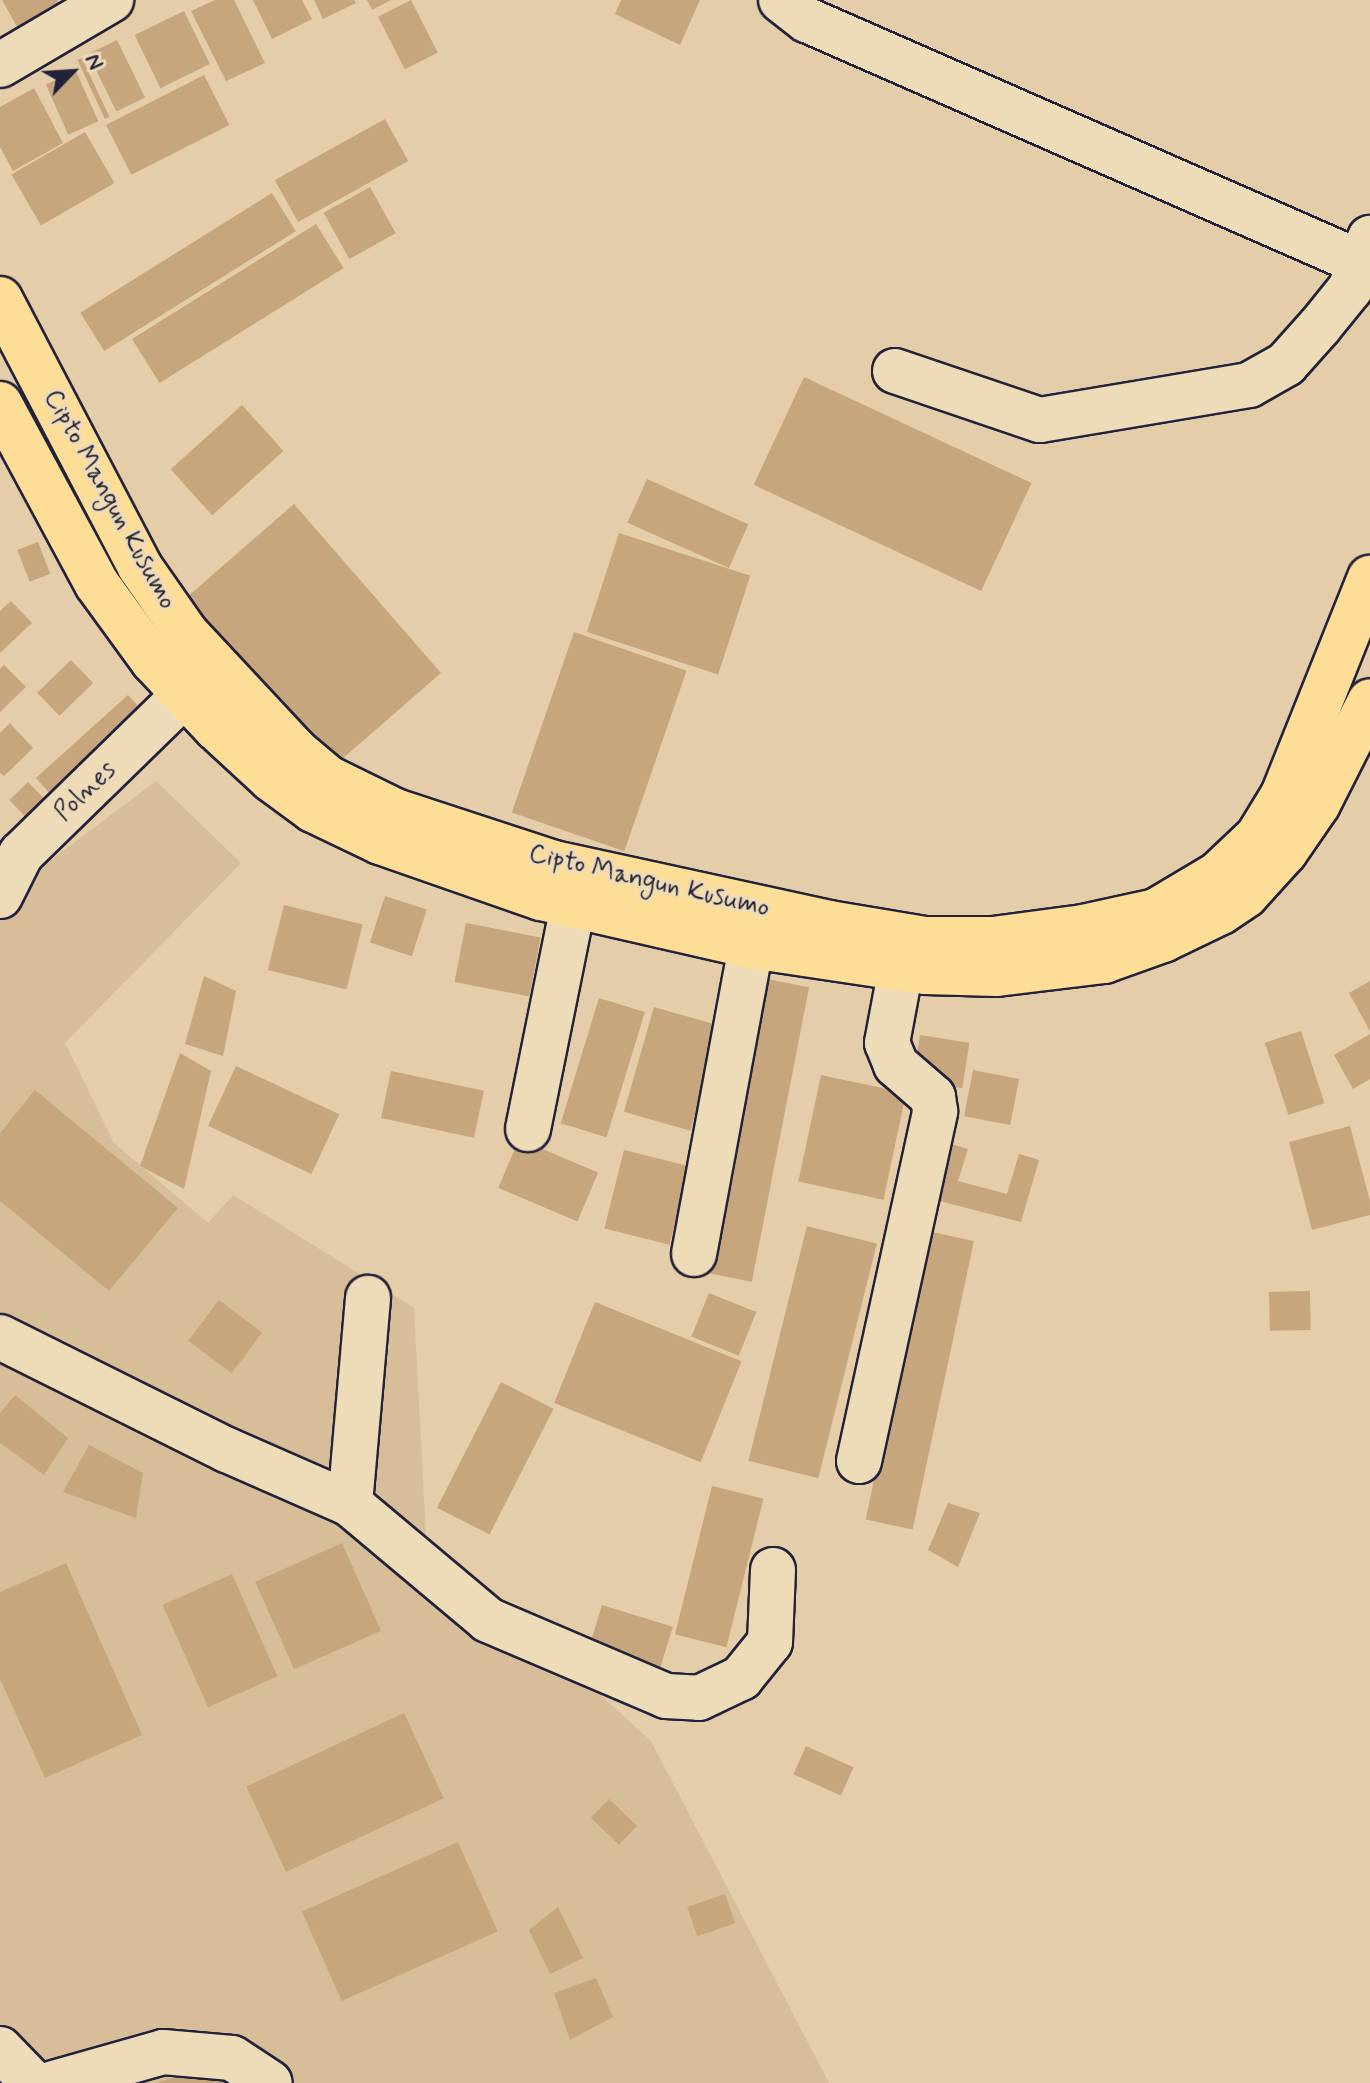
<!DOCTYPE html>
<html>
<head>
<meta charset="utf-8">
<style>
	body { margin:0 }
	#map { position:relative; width:1370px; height:2083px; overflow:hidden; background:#e4cda8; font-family:Mynerve,sans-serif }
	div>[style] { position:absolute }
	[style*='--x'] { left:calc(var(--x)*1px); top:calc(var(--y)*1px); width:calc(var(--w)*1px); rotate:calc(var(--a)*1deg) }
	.built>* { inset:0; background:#d7be99 }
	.building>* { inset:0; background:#c7a67e; transform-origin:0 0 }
	.roads { filter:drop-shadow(2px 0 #22223b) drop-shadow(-2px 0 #22223b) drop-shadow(0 2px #22223b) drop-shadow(0 -2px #22223b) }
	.minor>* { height:44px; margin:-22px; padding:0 22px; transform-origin:22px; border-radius:22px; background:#eedbb8 }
	.highway>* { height:44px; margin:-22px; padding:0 22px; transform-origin:22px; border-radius:22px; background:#fedd96 }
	span { translate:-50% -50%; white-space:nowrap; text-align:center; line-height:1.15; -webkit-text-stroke:6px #eedbb8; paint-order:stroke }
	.street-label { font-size:26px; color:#22223b }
	.north { position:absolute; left:32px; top:32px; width:80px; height:80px; -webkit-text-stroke:6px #eedbb8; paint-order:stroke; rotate:65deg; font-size:22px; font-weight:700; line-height:32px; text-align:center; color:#22223b }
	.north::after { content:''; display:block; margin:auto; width:28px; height:36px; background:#22223b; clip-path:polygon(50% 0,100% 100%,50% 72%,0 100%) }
</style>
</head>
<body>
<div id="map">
	<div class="built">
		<i style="clip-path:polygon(156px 781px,241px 863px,65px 1043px,114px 1143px,208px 1223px,233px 1195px,414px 1308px,426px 1536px,651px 1741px,829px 2083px,0 2083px,0 914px,35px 872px)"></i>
	</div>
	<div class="building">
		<i style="clip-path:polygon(2px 0,57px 0,69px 23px,28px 46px)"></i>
		<i style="clip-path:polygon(215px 0,234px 0,265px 63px,226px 81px,191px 11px)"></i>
		<i style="clip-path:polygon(253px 0,302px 0,312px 19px,272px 39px)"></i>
		<i style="clip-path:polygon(314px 0,354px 0,356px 3px,323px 19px)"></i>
		<i style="clip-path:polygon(367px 0,391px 0,372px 10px)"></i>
		<i style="left:411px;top:0;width:59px;height:37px;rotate:63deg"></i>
		<i style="clip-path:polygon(621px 0,700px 0,680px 45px,615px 14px)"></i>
		<i style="left:184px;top:11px;width:59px;height:55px;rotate:64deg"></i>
		<i style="left:117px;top:40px;width:64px;height:32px;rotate:64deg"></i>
		<i style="left:82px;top:58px;width:65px;height:5px;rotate:65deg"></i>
		<i style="left:76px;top:71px;width:55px;height:33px;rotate:66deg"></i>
		<i style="left:204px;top:75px;width:56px;height:110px;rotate:63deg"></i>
		<i style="clip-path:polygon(34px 88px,63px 143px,13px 171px,0 147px,0 107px)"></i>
		<i style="left:385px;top:119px;width:48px;height:126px;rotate:61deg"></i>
		<i style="left:85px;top:132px;width:59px;height:85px;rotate:60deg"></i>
		<i style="left:370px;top:187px;width:53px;height:53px;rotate:61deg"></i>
		<i style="left:272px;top:193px;width:45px;height:226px;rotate:58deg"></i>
		<i style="left:316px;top:224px;width:52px;height:217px;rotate:58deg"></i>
		<i style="left:804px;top:377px;width:251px;height:119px;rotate:25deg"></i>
		<i style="left:242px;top:405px;width:62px;height:96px;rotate:48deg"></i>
		<i style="left:647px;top:479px;width:111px;height:48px;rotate:24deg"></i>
		<i style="left:294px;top:504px;width:224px;height:147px;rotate:49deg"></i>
		<i style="left:619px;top:533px;width:138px;height:104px;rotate:18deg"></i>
		<i style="left:38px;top:542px;width:34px;height:22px;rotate:69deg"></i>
		<i style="clip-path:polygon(11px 601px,32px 623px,0 653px,0 611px)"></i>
		<i style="left:574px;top:632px;width:119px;height:191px;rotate:19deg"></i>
		<i style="left:71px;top:660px;width:32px;height:47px;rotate:46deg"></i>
		<i style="clip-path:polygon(4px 665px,26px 687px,0 712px,0 669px)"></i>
		<i style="left:128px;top:695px;width:24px;height:124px;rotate:48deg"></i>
		<i style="clip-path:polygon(10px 723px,33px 748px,4px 776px,0 773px,0 733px)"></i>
		<i style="left:28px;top:782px;width:32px;height:26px;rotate:46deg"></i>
		<i style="left:385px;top:896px;width:44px;height:49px;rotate:18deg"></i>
		<i style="left:284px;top:905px;width:81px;height:67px;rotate:14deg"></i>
		<i style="left:466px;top:923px;width:76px;height:60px;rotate:11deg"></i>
		<i style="clip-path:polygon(204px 976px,236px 991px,223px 1056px,185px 1044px)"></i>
		<i style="left:762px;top:978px;width:48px;height:300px;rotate:11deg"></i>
		<i style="clip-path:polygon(1370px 981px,1370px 1031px,1349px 993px)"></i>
		<i style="left:599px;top:998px;width:48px;height:131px;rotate:17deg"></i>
		<i style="left:654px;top:1007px;width:69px;height:109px;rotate:16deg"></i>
		<i style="left:1301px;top:1031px;width:76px;height:38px;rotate:72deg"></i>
		<i style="clip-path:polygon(1370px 1034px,1370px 1079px,1353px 1089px,1334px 1055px)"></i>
		<i style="left:920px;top:1035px;width:50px;height:46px;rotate:9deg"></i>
		<i style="clip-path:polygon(180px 1053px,211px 1071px,184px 1189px,140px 1166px)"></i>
		<i style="left:236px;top:1066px;width:114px;height:66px;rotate:25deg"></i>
		<i style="left:973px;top:1070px;width:47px;height:47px;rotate:11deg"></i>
		<i style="left:391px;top:1071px;width:95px;height:48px;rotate:12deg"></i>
		<i style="left:821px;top:1075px;width:87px;height:109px;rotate:12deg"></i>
		<i style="clip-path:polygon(35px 1090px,178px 1208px,109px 1291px,0 1201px,0 1133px)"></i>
		<i style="clip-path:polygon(1350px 1126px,1370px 1201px,1370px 1215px,1312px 1230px,1289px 1142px)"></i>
		<i style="left:519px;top:1139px;width:86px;height:53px;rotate:23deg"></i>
		<i style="clip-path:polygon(949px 1143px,968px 1149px,958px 1181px,1007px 1194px,1019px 1154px,1039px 1160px,1021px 1222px,932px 1199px)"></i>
		<i style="left:624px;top:1150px;width:67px;height:81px;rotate:14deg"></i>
		<i style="left:807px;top:1226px;width:72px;height:242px;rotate:14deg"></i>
		<i style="left:927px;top:1231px;width:48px;height:295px;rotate:12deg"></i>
		<i style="left:1310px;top:1291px;width:39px;height:41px;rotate:89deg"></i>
		<i style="left:709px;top:1293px;width:51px;height:47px;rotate:22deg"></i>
		<i style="left:219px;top:1300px;width:54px;height:51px;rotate:37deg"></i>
		<i style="left:595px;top:1302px;width:158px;height:109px;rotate:22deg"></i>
		<i style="left:501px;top:1382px;width:59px;height:141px;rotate:27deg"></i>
		<i style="clip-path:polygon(15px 1395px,68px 1438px,44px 1475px,0 1443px,0 1413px)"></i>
		<i style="clip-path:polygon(89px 1445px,143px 1473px,136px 1518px,63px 1492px)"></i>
		<i style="left:712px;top:1486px;width:53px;height:153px;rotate:14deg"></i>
		<i style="clip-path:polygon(948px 1503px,980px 1513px,958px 1567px,928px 1550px)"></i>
		<i style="left:342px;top:1543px;width:96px;height:95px;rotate:66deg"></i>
		<i style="clip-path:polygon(66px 1563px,142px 1735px,45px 1778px,0 1679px,0 1592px)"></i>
		<i style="left:232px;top:1574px;width:112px;height:76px;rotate:66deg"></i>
		<i style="left:602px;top:1605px;width:74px;height:45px;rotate:17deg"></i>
		<i style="left:404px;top:1713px;width:94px;height:174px;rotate:65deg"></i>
		<i style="left:806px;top:1746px;width:52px;height:31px;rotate:24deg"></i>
		<i style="left:609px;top:1799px;width:39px;height:26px;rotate:44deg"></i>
		<i style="left:458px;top:1842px;width:98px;height:171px;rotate:66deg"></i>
		<i style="left:725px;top:1894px;width:31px;height:40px;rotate:71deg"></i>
		<i style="clip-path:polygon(558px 1907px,583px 1958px,550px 1974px,529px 1930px)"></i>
		<i style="clip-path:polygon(596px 1978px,613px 2017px,570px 2040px,554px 1993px)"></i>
		<i style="clip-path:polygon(213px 2065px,231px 2083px,159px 2083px,159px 2082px)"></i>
	</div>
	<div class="roads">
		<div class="minor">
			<i style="--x:781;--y:0;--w:33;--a:38"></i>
			<i style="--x:807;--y:20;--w:603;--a:23.67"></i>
			<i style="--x:0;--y:65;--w:129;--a:-30.4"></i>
			<i style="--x:895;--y:371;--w:153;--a:18.7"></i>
			<i style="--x:1040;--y:420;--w:212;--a:-9.5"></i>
			<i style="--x:1249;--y:385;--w:43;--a:-29.6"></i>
			<i style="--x:1286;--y:364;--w:51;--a:-48.2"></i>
			<i style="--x:1320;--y:326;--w:48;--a:-51"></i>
			<i style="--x:1350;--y:289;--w:55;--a:-68.6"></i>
			<i style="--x:0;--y:896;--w:47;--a:-63.4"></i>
			<i style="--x:21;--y:854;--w:226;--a:-44.3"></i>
			<i style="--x:528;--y:1129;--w:228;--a:-78.6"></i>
			<i style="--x:694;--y:1254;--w:313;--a:-79.5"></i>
			<i style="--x:0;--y:1337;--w:254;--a:26.5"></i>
			<i style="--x:227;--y:1450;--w:134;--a:23.7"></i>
			<i style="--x:350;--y:1504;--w:180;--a:40"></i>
			<i style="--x:488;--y:1620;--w:194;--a:23.1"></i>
			<i style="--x:666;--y:1696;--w:33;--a:3"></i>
			<i style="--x:699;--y:1698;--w:47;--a:-25.5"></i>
			<i style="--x:741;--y:1678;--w:46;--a:-51.1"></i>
			<i style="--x:770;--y:1642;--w:72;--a:-87.6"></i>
			<i style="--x:859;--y:1461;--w:358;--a:-77.7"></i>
			<i style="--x:935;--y:1111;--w:14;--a:-98"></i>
			<i style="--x:933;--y:1097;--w:49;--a:-139.1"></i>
			<i style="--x:896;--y:1065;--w:24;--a:-112"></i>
			<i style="--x:887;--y:1043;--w:76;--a:-79.4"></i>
			<i style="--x:350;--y:1504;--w:207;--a:-85"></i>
			<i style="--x:0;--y:2049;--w:47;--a:45.9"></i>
			<i style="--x:54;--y:2083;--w:113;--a:-15.9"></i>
			<i style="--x:163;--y:2052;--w:69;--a:5"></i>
			<i style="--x:232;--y:2058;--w:45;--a:33.3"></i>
		</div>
		<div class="highway">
			<i style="--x:0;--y:299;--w:302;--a:62.4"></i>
			<i style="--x:140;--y:567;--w:80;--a:55.1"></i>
			<i style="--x:186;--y:633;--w:161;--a:47"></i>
			<i style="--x:296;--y:751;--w:42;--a:40.2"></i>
			<i style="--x:328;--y:778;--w:75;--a:26.2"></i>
			<i style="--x:395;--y:811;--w:167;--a:18.1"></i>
			<i style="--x:554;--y:863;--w:281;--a:12.3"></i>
			<i style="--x:829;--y:923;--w:97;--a:9.5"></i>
			<i style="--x:925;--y:939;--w:68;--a:0"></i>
			<i style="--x:993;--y:939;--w:91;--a:-7.6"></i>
			<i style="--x:1083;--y:927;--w:75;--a:-12.4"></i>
			<i style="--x:1156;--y:911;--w:72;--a:-30.8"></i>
			<i style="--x:1218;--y:874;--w:55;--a:-43.5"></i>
			<i style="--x:1258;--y:836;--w:48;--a:-58.6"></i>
			<i style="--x:1283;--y:795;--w:234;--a:-68.2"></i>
			<i style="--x:0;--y:404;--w:204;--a:61.7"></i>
			<i style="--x:97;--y:584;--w:95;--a:54"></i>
			<i style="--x:153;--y:661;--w:92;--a:46.8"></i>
			<i style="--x:216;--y:728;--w:75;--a:42.8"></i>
			<i style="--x:271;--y:779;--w:52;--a:36.4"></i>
			<i style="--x:313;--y:810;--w:74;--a:25.5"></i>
			<i style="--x:380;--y:842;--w:170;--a:19.2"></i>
			<i style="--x:541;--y:898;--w:215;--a:12.9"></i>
			<i style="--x:751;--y:946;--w:176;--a:8.5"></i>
			<i style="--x:925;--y:972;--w:72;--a:1.6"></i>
			<i style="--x:997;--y:974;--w:108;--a:-6.9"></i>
			<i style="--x:1104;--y:961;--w:63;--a:-19.6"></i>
			<i style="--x:1163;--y:940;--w:64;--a:-25.8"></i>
			<i style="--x:1221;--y:912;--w:30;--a:-34"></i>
			<i style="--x:1246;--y:895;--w:58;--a:-47.8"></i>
			<i style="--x:1285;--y:852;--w:58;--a:-55.5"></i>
			<i style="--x:1318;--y:804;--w:115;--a:-63.2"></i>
		</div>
	</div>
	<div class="street-label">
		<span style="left:109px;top:500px;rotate:61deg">Cipto Mangun Kusumo</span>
		<span style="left:86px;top:792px;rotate:-44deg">Polnes</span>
		<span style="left:649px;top:882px;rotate:13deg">Cipto Mangun Kusumo</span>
	</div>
	<div class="north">N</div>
</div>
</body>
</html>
